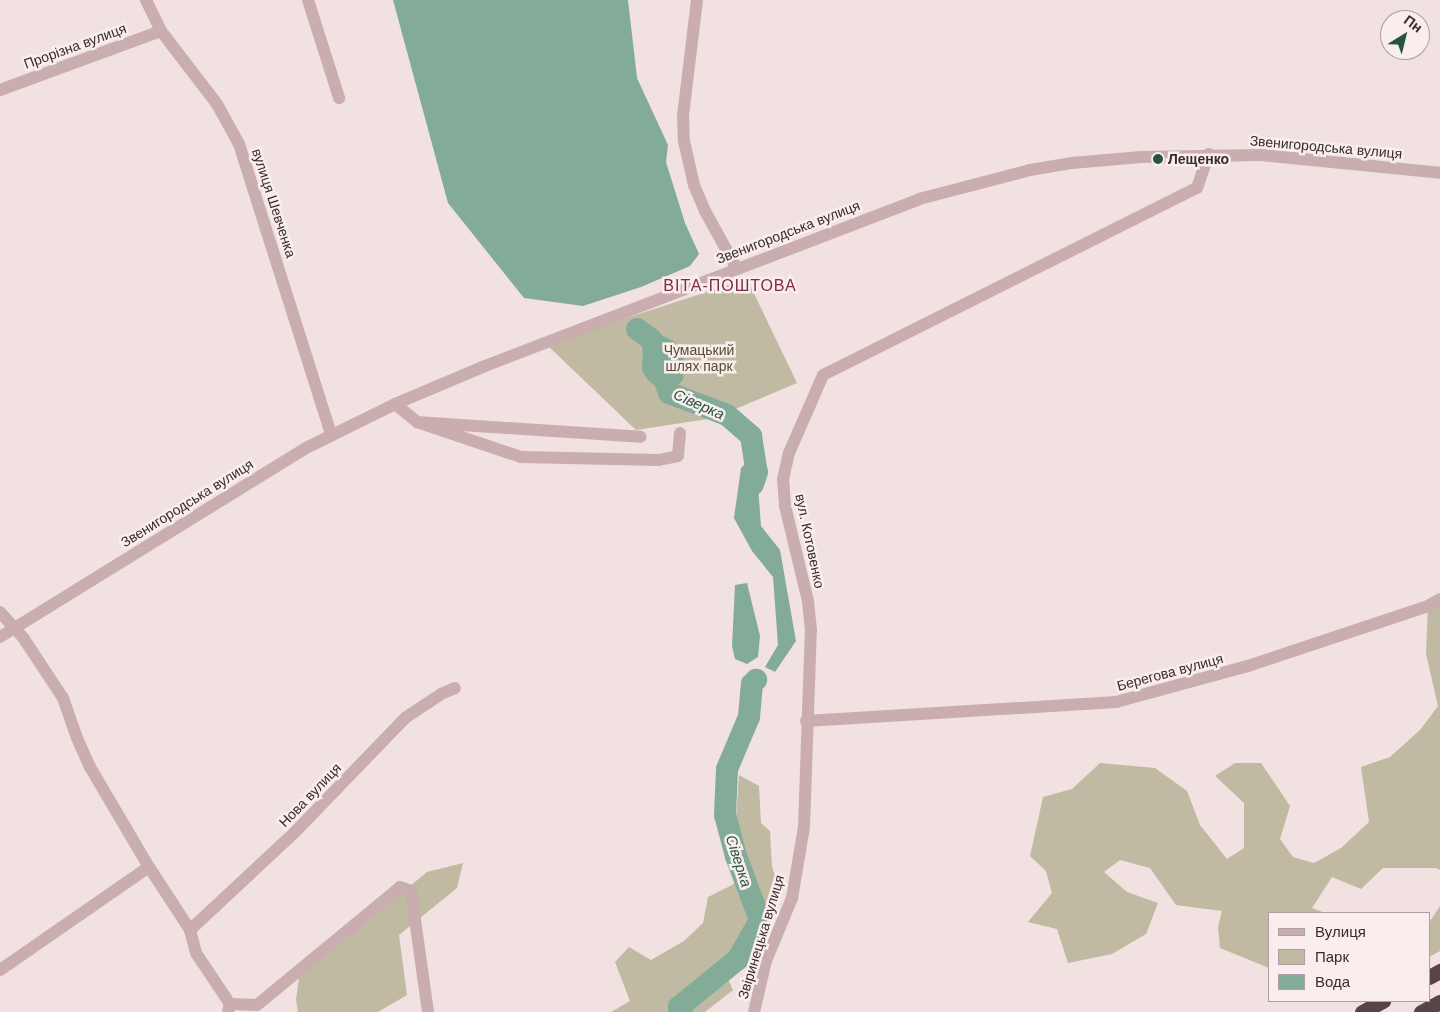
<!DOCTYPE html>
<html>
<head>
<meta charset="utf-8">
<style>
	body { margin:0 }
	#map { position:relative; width:1440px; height:1012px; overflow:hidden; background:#f1e1e1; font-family:Arial,sans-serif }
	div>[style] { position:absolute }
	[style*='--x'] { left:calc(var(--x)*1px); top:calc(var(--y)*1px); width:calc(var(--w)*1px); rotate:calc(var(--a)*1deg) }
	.green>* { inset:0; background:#bfbaa1 }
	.water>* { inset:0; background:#82ac97 }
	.river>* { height:22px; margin:-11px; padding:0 11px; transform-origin:11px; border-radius:11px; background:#82ac97 }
	.minor>* { height:12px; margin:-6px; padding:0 6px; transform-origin:6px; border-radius:6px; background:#c9adaf }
	.highway>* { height:15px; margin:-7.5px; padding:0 7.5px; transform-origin:7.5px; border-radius:7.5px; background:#584348 }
	.dots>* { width:14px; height:14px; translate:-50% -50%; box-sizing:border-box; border:2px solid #f9eded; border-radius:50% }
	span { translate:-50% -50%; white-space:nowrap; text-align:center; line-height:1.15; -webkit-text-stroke:5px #f9eded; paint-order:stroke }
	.street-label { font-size:14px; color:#382b2e }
	.poi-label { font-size:14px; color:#382b2e; font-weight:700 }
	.left { translate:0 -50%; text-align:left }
	.park-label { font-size:14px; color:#544e31 }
	.water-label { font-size:15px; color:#24563f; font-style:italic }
	.quarter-label { font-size:16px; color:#802b44; letter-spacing:1px }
	.legend { position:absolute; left:1268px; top:912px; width:162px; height:90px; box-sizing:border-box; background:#f9eded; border:1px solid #ac9fa1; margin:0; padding:6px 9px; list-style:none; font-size:15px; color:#382b2e }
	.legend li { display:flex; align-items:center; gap:10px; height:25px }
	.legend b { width:25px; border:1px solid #ac9fa1 }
	.north { position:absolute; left:1380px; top:10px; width:50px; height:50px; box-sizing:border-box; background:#f9eded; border:1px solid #ac9fa1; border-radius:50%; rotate:36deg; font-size:14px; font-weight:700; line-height:20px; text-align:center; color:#382b2e }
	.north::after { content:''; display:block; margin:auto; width:18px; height:22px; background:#24563f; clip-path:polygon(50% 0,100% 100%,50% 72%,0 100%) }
</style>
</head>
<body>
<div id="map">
	<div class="green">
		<i style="clip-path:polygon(747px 279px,797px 383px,714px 418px,636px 430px,546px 344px)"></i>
		<i style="clip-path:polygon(1440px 599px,1440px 870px,1436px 868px,1383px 868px,1361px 889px,1332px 877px,1312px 908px,1325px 913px,1269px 913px,1269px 968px,1220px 948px,1218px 927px,1222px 911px,1176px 905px,1150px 868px,1120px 860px,1104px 872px,1127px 892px,1158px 903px,1146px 934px,1112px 954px,1068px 963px,1057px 929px,1028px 922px,1052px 893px,1046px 871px,1030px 856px,1043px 797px,1072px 789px,1100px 763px,1155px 768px,1187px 791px,1200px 825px,1227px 859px,1244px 848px,1244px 803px,1215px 776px,1235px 763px,1261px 763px,1290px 806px,1280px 839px,1293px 857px,1314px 863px,1341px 848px,1369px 822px,1361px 767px,1390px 757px,1420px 730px,1438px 706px,1426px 654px,1428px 606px)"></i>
		<i style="clip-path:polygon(739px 775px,759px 786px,761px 823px,770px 831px,772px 867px,778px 884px,769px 914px,750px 952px,727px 977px,733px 990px,705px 1012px,611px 1012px,630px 1001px,615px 962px,629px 947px,651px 960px,684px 941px,703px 923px,708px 897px,734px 884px,747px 860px,736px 820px)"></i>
		<i style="clip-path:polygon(463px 863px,457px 888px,399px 935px,407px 995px,378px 1012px,298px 1012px,296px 1000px,299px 978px,427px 872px)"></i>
		<i style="clip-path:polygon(1440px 906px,1440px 951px,1429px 957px,1429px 923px)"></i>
	</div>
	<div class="water">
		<i style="clip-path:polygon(393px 0,628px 0,637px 78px,668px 145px,666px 162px,685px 223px,699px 254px,690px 266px,641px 287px,583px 306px,524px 298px,448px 203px)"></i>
		<i style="clip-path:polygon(657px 333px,675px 342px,684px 359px,683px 380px,669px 393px,660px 390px,647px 379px,642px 370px,643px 345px)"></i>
		<i style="clip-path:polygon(756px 453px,764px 455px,764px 482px,758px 486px,761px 526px,780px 550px,796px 641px,775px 672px,765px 667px,778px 645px,773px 577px,752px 551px,734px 518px,741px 468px)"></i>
		<i style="clip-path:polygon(747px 583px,760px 636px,758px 657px,747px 664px,735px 659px,732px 646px,735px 585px)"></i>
	</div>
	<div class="river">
		<i style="--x:637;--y:329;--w:17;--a:36"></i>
		<i style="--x:651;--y:339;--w:57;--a:71.6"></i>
		<i style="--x:669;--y:393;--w:62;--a:20.8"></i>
		<i style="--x:727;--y:415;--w:32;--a:41"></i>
		<i style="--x:751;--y:436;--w:36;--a:81"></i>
		<i style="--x:757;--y:472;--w:13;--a:108"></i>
		<i style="--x:682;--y:1012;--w:6;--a:-121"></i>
		<i style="--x:679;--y:1007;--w:76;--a:-39.1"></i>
		<i style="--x:738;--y:959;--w:45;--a:-60.6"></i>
		<i style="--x:760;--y:920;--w:68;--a:-110.6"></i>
		<i style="--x:736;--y:856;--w:42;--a:-105"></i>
		<i style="--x:725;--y:815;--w:46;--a:-87.5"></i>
		<i style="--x:727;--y:769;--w:56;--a:-67.1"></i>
		<i style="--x:749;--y:717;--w:33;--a:-85"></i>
		<i style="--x:752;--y:684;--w:6;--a:-45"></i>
	</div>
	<div class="minor">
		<i style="--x:146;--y:0;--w:34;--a:64"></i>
		<i style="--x:161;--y:31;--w:92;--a:52.5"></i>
		<i style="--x:217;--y:104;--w:46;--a:61.2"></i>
		<i style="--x:239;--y:144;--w:304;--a:72.4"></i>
		<i style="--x:308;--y:0;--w:103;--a:72.4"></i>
		<i style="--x:697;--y:0;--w:117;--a:96.9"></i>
		<i style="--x:683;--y:116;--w:25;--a:88"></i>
		<i style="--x:684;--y:141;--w:45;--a:77.2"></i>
		<i style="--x:694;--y:185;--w:28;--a:67"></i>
		<i style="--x:705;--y:211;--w:66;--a:61.1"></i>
		<i style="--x:0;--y:90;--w:171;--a:-20.1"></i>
		<i style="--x:395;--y:404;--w:28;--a:39"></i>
		<i style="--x:417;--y:422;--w:224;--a:3.8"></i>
		<i style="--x:417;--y:422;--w:110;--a:18.6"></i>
		<i style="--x:521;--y:457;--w:138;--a:1.2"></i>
		<i style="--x:659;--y:460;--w:19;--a:-12"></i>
		<i style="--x:678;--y:456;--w:23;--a:-85"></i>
		<i style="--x:0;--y:612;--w:36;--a:48"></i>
		<i style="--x:24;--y:639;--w:71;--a:56.5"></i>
		<i style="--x:63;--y:698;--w:42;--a:70.7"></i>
		<i style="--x:77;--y:738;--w:32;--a:66"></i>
		<i style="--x:90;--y:767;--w:116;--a:59.5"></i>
		<i style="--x:149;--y:867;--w:75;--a:56.9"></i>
		<i style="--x:190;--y:930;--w:24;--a:75"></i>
		<i style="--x:196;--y:953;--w:61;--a:56.3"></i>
		<i style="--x:230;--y:1004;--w:8;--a:104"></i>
		<i style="--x:0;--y:637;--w:357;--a:-31.7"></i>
		<i style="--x:304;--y:449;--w:102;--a:-26.3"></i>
		<i style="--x:395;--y:404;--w:98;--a:-22.9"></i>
		<i style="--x:485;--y:366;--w:465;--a:-21"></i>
		<i style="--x:919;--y:199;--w:115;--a:-14.6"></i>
		<i style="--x:1030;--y:170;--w:43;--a:-9.5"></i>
		<i style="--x:1072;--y:163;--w:69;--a:-5"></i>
		<i style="--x:1141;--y:157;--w:120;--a:-1"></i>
		<i style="--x:1261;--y:155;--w:180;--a:5.7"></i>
		<i style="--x:806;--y:721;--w:311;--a:-3.5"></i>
		<i style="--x:1116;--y:702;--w:137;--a:-15.3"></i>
		<i style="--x:1248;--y:666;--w:190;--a:-18.4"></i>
		<i style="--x:1428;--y:606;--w:14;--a:-30"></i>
		<i style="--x:190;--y:930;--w:145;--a:-43"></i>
		<i style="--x:296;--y:831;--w:157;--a:-46"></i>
		<i style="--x:405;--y:718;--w:43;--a:-33.7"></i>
		<i style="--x:441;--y:694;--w:15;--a:-23"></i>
		<i style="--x:0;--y:970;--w:181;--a:-34.7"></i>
		<i style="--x:230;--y:1004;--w:27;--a:2"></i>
		<i style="--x:257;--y:1005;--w:185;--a:-39.5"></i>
		<i style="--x:400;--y:887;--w:12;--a:20"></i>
		<i style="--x:411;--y:891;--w:122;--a:82"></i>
		<i style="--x:754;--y:1012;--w:52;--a:-76.8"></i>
		<i style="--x:766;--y:961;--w:68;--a:-67.6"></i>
		<i style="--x:792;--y:898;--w:72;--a:-80.4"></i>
		<i style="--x:804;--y:827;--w:197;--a:-88"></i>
		<i style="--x:811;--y:630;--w:29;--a:-96"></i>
		<i style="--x:808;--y:601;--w:98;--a:-103.6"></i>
		<i style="--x:785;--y:506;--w:27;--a:-94"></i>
		<i style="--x:783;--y:479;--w:27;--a:-77"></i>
		<i style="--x:789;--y:453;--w:85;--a:-66.4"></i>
		<i style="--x:823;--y:375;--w:418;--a:-26.6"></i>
		<i style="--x:1197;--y:188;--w:36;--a:-71"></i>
	</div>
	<div class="highway">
		<i style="--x:1429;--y:977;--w:13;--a:-29"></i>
		<i style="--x:1362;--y:1012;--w:24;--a:-28"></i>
		<i style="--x:1421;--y:1012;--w:21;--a:-28"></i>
	</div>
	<div class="dots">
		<i style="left:1158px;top:159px;background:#24563f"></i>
	</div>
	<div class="street-label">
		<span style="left:75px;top:46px;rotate:-20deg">Прорізна вулиця</span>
		<span style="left:1326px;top:147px;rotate:5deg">Звенигородська вулиця</span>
		<span style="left:274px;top:203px;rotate:72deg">вулиця Шевченка</span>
		<span style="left:788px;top:232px;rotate:-21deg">Звенигородська вулиця</span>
		<span style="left:187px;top:503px;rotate:-32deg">Звенигородська вулиця</span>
		<span style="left:810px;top:541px;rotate:78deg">вул. Котовенко</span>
		<span style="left:1170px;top:672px;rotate:-15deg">Берегова вулиця</span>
		<span style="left:310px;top:795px;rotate:-46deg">Нова вулиця</span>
		<span style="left:761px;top:937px;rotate:-73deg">Звіринецька вулиця</span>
	</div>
	<div class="poi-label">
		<span class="left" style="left:1168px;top:159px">Лещенко</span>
	</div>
	<div class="park-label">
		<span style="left:699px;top:358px">Чумацький<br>шлях парк</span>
	</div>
	<div class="water-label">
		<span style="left:699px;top:404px;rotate:24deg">Сіверка</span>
		<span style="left:739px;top:861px;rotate:72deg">Сіверка</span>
	</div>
	<div class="quarter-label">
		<span style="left:730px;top:286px">ВІТА-ПОШТОВА</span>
	</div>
	<ul class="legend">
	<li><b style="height:6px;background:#c9adaf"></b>Вулиця</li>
	<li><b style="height:14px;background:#bfbaa1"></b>Парк</li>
	<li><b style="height:14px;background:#82ac97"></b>Вода</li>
	</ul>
	<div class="north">Пн</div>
</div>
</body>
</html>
